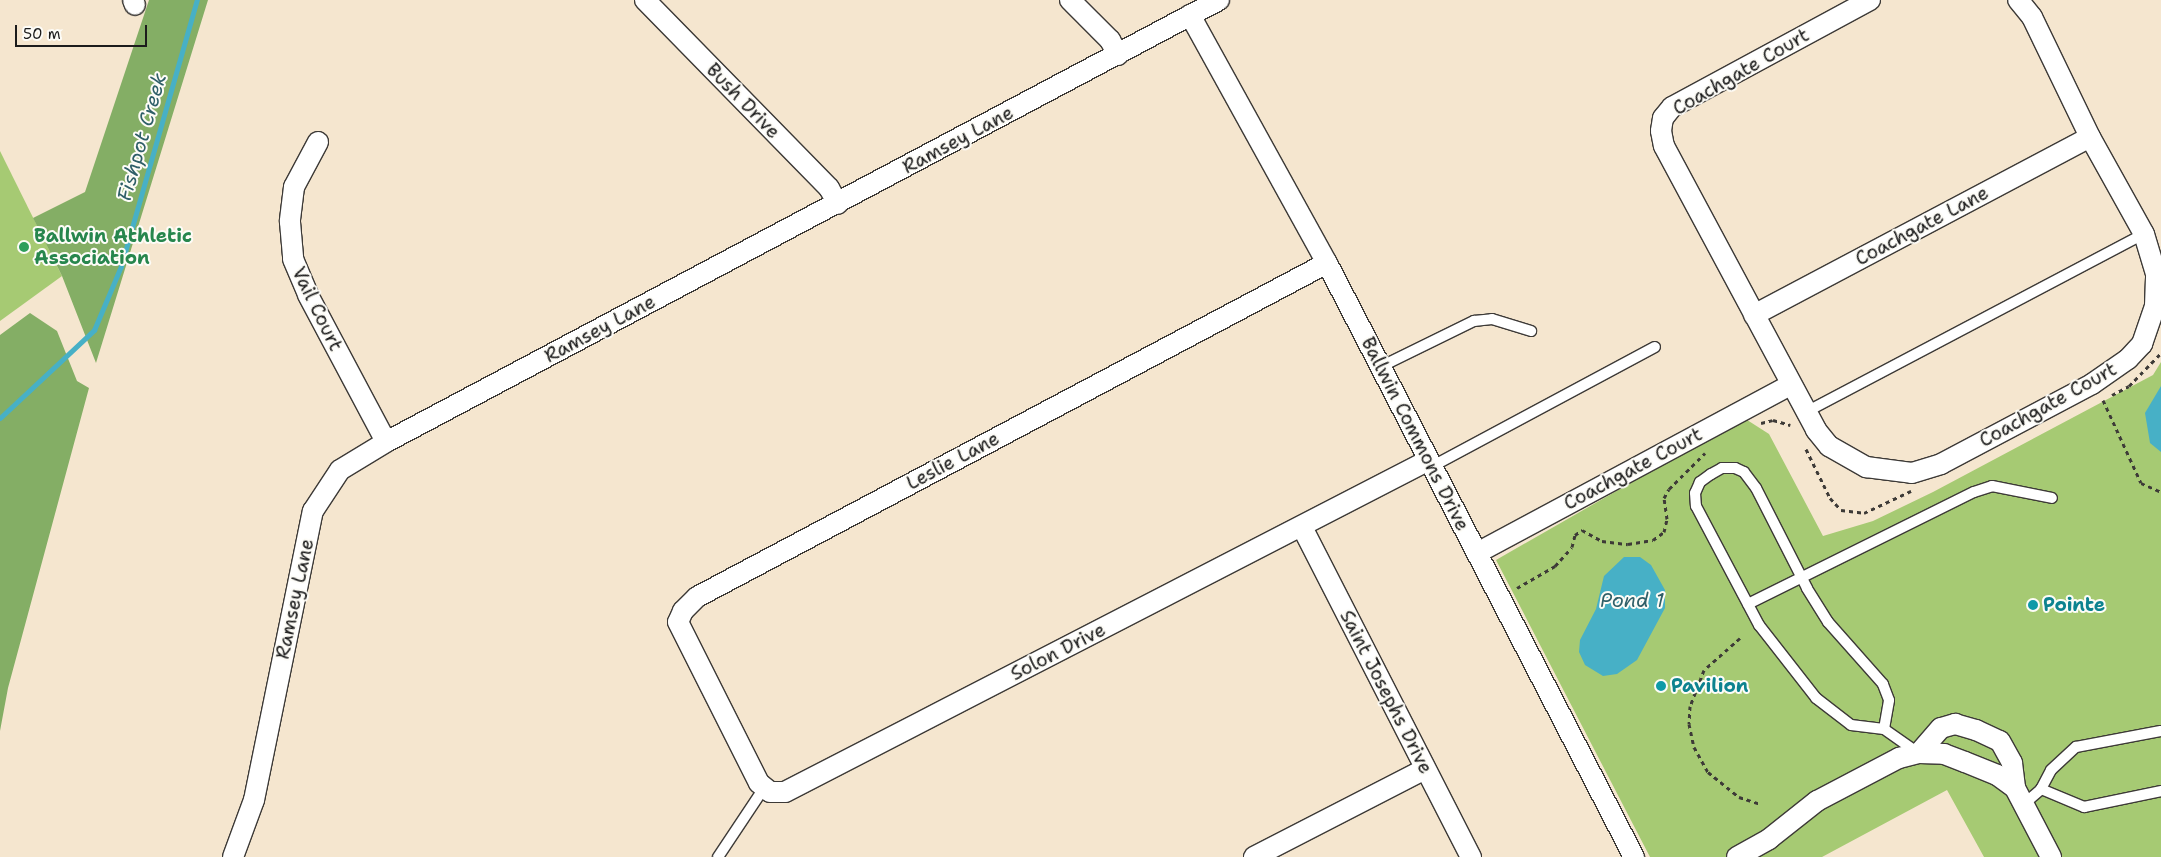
<!DOCTYPE html>
<html>
<head>
<meta charset="utf-8">
<style>
	body { margin:0 }
	#map { position:relative; width:2161px; height:857px; overflow:hidden; background:#f5e6cf; font-family:"Shantell Sans",sans-serif }
	div>[style] { position:absolute }
	[style*='--x'] { left:calc(var(--x)*1px); top:calc(var(--y)*1px); width:calc(var(--w)*1px); rotate:calc(var(--a)*1deg) }
	.green>* { inset:0; background:#a6ca73 }
	.forest>* { inset:0; background:#84ae65 }
	.water>* { inset:0; background:#47b0c6 }
	.stream>* { height:5px; margin:-2.5px; padding:0 2.5px; transform-origin:2.5px; border-radius:2.5px; background:#47b0c6 }
	.path>* { height:3px; margin-top:-1.5px; transform-origin:0; background:repeating-linear-gradient(90deg,#3d3a37 0 4px,transparent 0 8px) }
	.roads { filter:drop-shadow(1px 0 #3d3a37) drop-shadow(-1px 0 #3d3a37) drop-shadow(0 1px #3d3a37) drop-shadow(0 -1px #3d3a37) }
	.lane>* { height:10px; margin:-5px; padding:0 5px; transform-origin:5px; border-radius:5px; background:#fff }
	.street>* { height:20px; margin:-10px; padding:0 10px; transform-origin:10px; border-radius:10px; background:#fff }
	.dots>* { width:14px; height:14px; translate:-50% -50%; box-sizing:border-box; border:2px solid #fdfcf7; border-radius:50% }
	span { translate:-50% -50%; white-space:nowrap; text-align:center; line-height:1.15; -webkit-text-stroke:4px #fdfcf7; paint-order:stroke }
	.street-label { font-size:19px; color:#1c1c1c }
	.leisure-label { font-size:19px; color:#27864d; font-weight:700 }
	.left { translate:0 -50%; text-align:left }
	.culture-label { font-size:19px; color:#0d838f; font-weight:700 }
	.water-label { font-size:20px; color:#2f5f68; font-style:italic }
	.scale { position:absolute; left:15px; top:25px; width:132px; height:22px; box-sizing:border-box; border:2px solid #1c1c1c; border-top:0; padding-left:6px; font-size:15px; line-height:18px; white-space:nowrap; color:#1c1c1c; -webkit-text-stroke:4px #fdfcf7; paint-order:stroke }
</style>
</head>
<body>
<div id="map">
	<div class="green">
		<i style="clip-path:polygon(0 151px,62px 276px,0 321px)"></i>
		<i style="clip-path:polygon(2161px 362px,2161px 857px,1984px 857px,1947px 790px,1822px 857px,1650px 857px,1496px 560px,1744px 418px,1769px 434px,1823px 536px,1873px 521px,1933px 492px,2153px 375px)"></i>
	</div>
	<div class="forest">
		<i style="clip-path:polygon(149px 0,208px 0,96px 363px,62px 276px,33px 218px,85px 192px)"></i>
		<i style="clip-path:polygon(30px 313px,57px 331px,77px 381px,89px 388px,8px 688px,0 731px,0 335px)"></i>
	</div>
	<div class="water">
		<i style="clip-path:polygon(2161px 386px,2161px 452px,2150px 443px,2145px 413px)"></i>
		<i style="clip-path:polygon(1624px 557px,1640px 557px,1651px 565px,1665px 590px,1665px 608px,1637px 660px,1617px 674px,1603px 676px,1585px 665px,1579px 652px,1580px 640px,1596px 609px,1604px 576px)"></i>
	</div>
	<div class="stream">
		<i style="--x:0;--y:418;--w:129;--a:-43.1"></i>
		<i style="--x:94;--y:330;--w:69;--a:-67.1"></i>
		<i style="--x:121;--y:266;--w:277;--a:-74.1"></i>
	</div>
	<div class="path">
		<i style="--x:2112;--y:395;--w:19;--a:-28"></i>
		<i style="--x:2129;--y:386;--w:46;--a:-45.9"></i>
		<i style="--x:2103;--y:400;--w:91;--a:65.4"></i>
		<i style="--x:2141;--y:483;--w:22;--a:24"></i>
		<i style="--x:1761;--y:423;--w:12;--a:-14"></i>
		<i style="--x:1773;--y:420;--w:18;--a:16"></i>
		<i style="--x:1806;--y:449;--w:55;--a:63.9"></i>
		<i style="--x:1830;--y:498;--w:16;--a:47"></i>
		<i style="--x:1841;--y:510;--w:23;--a:7"></i>
		<i style="--x:1864;--y:513;--w:52;--a:-25.1"></i>
		<i style="--x:1517;--y:588;--w:44;--a:-30.1"></i>
		<i style="--x:1555;--y:566;--w:25;--a:-48"></i>
		<i style="--x:1572;--y:547;--w:12;--a:-76"></i>
		<i style="--x:1575;--y:535;--w:9;--a:-36"></i>
		<i style="--x:1582;--y:530;--w:23;--a:29"></i>
		<i style="--x:1602;--y:541;--w:26;--a:7"></i>
		<i style="--x:1628;--y:544;--w:25;--a:-9"></i>
		<i style="--x:1653;--y:540;--w:14;--a:-36"></i>
		<i style="--x:1664;--y:532;--w:13;--a:-77"></i>
		<i style="--x:1667;--y:519;--w:21;--a:-98"></i>
		<i style="--x:1664;--y:498;--w:10;--a:-61"></i>
		<i style="--x:1669;--y:489;--w:51;--a:-45"></i>
		<i style="--x:1740;--y:638;--w:48;--a:138.4"></i>
		<i style="--x:1704;--y:670;--w:39;--a:111"></i>
		<i style="--x:1690;--y:706;--w:18;--a:93"></i>
		<i style="--x:1689;--y:724;--w:24;--a:78"></i>
		<i style="--x:1694;--y:747;--w:29;--a:61"></i>
		<i style="--x:1708;--y:772;--w:40;--a:39"></i>
		<i style="--x:1739;--y:797;--w:23;--a:18"></i>
	</div>
	<div class="roads">
		<div class="lane">
			<i style="--x:1380;--y:367;--w:105;--a:-26.1"></i>
			<i style="--x:1474;--y:321;--w:18;--a:-6"></i>
			<i style="--x:1492;--y:319;--w:41;--a:17.1"></i>
			<i style="--x:1804;--y:413;--w:384;--a:-27.8"></i>
			<i style="--x:1431;--y:467;--w:254;--a:-28.2"></i>
			<i style="--x:1748;--y:604;--w:252;--a:-26.4"></i>
			<i style="--x:1974;--y:492;--w:19;--a:-18"></i>
			<i style="--x:1992;--y:486;--w:61;--a:11.3"></i>
			<i style="--x:1884;--y:729;--w:29;--a:-80"></i>
			<i style="--x:1889;--y:700;--w:17;--a:-111"></i>
			<i style="--x:1883;--y:684;--w:83;--a:-131.6"></i>
			<i style="--x:1828;--y:622;--w:40;--a:-122"></i>
			<i style="--x:1807;--y:588;--w:112;--a:-117"></i>
			<i style="--x:1756;--y:488;--w:20;--a:-127"></i>
			<i style="--x:1744;--y:472;--w:10;--a:-156"></i>
			<i style="--x:1735;--y:468;--w:13;--a:180"></i>
			<i style="--x:1722;--y:468;--w:13;--a:151"></i>
			<i style="--x:1711;--y:474;--w:14;--a:144"></i>
			<i style="--x:1700;--y:482;--w:12;--a:114"></i>
			<i style="--x:1695;--y:493;--w:13;--a:86"></i>
			<i style="--x:1696;--y:506;--w:135;--a:62.1"></i>
			<i style="--x:1759;--y:625;--w:93;--a:52"></i>
			<i style="--x:1816;--y:698;--w:44;--a:37.6"></i>
			<i style="--x:1851;--y:725;--w:33;--a:7"></i>
			<i style="--x:1884;--y:729;--w:42;--a:35.2"></i>
			<i style="--x:2041;--y:789;--w:47;--a:22.7"></i>
			<i style="--x:2084;--y:807;--w:79;--a:-11.7"></i>
			<i style="--x:2024;--y:804;--w:23;--a:-41"></i>
			<i style="--x:2041;--y:789;--w:21;--a:-62"></i>
			<i style="--x:2051;--y:770;--w:34;--a:-43"></i>
			<i style="--x:2076;--y:747;--w:86;--a:-10.7"></i>
			<i style="--x:718;--y:857;--w:83;--a:-56.3"></i>
		</div>
		<div class="street">
			<i style="--x:133;--y:0;--w:5;--a:68"></i>
			<i style="--x:645;--y:0;--w:263;--a:45.6"></i>
			<i style="--x:829;--y:188;--w:18;--a:61"></i>
			<i style="--x:1070;--y:0;--w:57;--a:45"></i>
			<i style="--x:1110;--y:40;--w:17;--a:62"></i>
			<i style="--x:1870;--y:0;--w:225;--a:151.6"></i>
			<i style="--x:1672;--y:107;--w:14;--a:129"></i>
			<i style="--x:1663;--y:118;--w:13;--a:99"></i>
			<i style="--x:1661;--y:131;--w:15;--a:79"></i>
			<i style="--x:1664;--y:146;--w:322;--a:61.8"></i>
			<i style="--x:1816;--y:430;--w:21;--a:51"></i>
			<i style="--x:1829;--y:446;--w:43;--a:29.6"></i>
			<i style="--x:1866;--y:467;--w:46;--a:7.4"></i>
			<i style="--x:1912;--y:473;--w:30;--a:-17"></i>
			<i style="--x:1941;--y:464;--w:171;--a:-27.9"></i>
			<i style="--x:2092;--y:384;--w:44;--a:-34.8"></i>
			<i style="--x:2128;--y:359;--w:21;--a:-47"></i>
			<i style="--x:2142;--y:344;--w:40;--a:-71.1"></i>
			<i style="--x:2155;--y:306;--w:32;--a:-88"></i>
			<i style="--x:2156;--y:274;--w:42;--a:-106.7"></i>
			<i style="--x:2144;--y:234;--w:111;--a:-119.1"></i>
			<i style="--x:2090;--y:137;--w:133;--a:-115.8"></i>
			<i style="--x:2032;--y:17;--w:22;--a:-129"></i>
			<i style="--x:1190;--y:15;--w:283;--a:61.1"></i>
			<i style="--x:1327;--y:263;--w:669;--a:62.67"></i>
			<i style="--x:318;--y:142;--w:51;--a:118.1"></i>
			<i style="--x:294;--y:187;--w:35;--a:97"></i>
			<i style="--x:290;--y:222;--w:37;--a:85"></i>
			<i style="--x:293;--y:259;--w:39;--a:67"></i>
			<i style="--x:308;--y:295;--w:166;--a:62"></i>
			<i style="--x:1327;--y:263;--w:713;--a:152.07"></i>
			<i style="--x:697;--y:597;--w:20;--a:135"></i>
			<i style="--x:683;--y:611;--w:12;--a:114"></i>
			<i style="--x:678;--y:622;--w:180;--a:63.3"></i>
			<i style="--x:759;--y:783;--w:14;--a:39"></i>
			<i style="--x:770;--y:792;--w:15;--a:0"></i>
			<i style="--x:785;--y:792;--w:722;--a:-27.27"></i>
			<i style="--x:1754;--y:315;--w:380;--a:-27.9"></i>
			<i style="--x:1302;--y:527;--w:371;--a:62.9"></i>
			<i style="--x:1477;--y:553;--w:355;--a:-28.2"></i>
			<i style="--x:1919;--y:753;--w:33;--a:-49"></i>
			<i style="--x:1941;--y:728;--w:15;--a:-16"></i>
			<i style="--x:1955;--y:724;--w:22;--a:16"></i>
			<i style="--x:1976;--y:730;--w:26;--a:25"></i>
			<i style="--x:2000;--y:741;--w:25;--a:61"></i>
			<i style="--x:2012;--y:763;--w:25;--a:83"></i>
			<i style="--x:233;--y:857;--w:61;--a:-69.8"></i>
			<i style="--x:254;--y:800;--w:295;--a:-78.5"></i>
			<i style="--x:313;--y:511;--w:49;--a:-56.6"></i>
			<i style="--x:340;--y:470;--w:54;--a:-31.3"></i>
			<i style="--x:386;--y:442;--w:943;--a:-27.95"></i>
			<i style="--x:1254;--y:857;--w:192;--a:-27.2"></i>
			<i style="--x:1737;--y:857;--w:37;--a:-29"></i>
			<i style="--x:1769;--y:839;--w:61;--a:-38.4"></i>
			<i style="--x:1817;--y:801;--w:93;--a:-27.7"></i>
			<i style="--x:1899;--y:758;--w:21;--a:-14"></i>
			<i style="--x:1919;--y:753;--w:25;--a:2"></i>
			<i style="--x:1944;--y:754;--w:22;--a:21"></i>
			<i style="--x:1965;--y:762;--w:35;--a:22"></i>
			<i style="--x:1997;--y:775;--w:22;--a:36"></i>
			<i style="--x:2015;--y:788;--w:78;--a:62.4"></i>
		</div>
	</div>
	<div class="dots">
		<i style="left:24px;top:247px;background:#2e9e5b"></i>
		<i style="left:2033px;top:605px;background:#0f9aa8"></i>
		<i style="left:1661px;top:686px;background:#0f9aa8"></i>
	</div>
	<div class="street-label">
		<span style="left:1741px;top:72px;rotate:-30deg">Coachgate Court</span>
		<span style="left:743px;top:101px;rotate:46deg">Bush Drive</span>
		<span style="left:958px;top:140px;rotate:-28deg">Ramsey Lane</span>
		<span style="left:1922px;top:226px;rotate:-28deg">Coachgate Lane</span>
		<span style="left:317px;top:309px;rotate:64deg">Vail Court</span>
		<span style="left:600px;top:329px;rotate:-28deg">Ramsey Lane</span>
		<span style="left:2048px;top:405px;rotate:-29deg">Coachgate Court</span>
		<span style="left:1415px;top:434px;rotate:63deg">Ballwin Commons Drive</span>
		<span style="left:953px;top:461px;rotate:-28deg">Leslie Lane</span>
		<span style="left:1633px;top:469px;rotate:-28deg">Coachgate Court</span>
		<span style="left:295px;top:599px;rotate:-78deg">Ramsey Lane</span>
		<span style="left:1058px;top:652px;rotate:-27deg">Solon Drive</span>
		<span style="left:1386px;top:692px;rotate:63deg">Saint Josephs Drive</span>
	</div>
	<div class="leisure-label">
		<span class="left" style="left:34px;top:247px">Ballwin Athletic<br>Association</span>
	</div>
	<div class="culture-label">
		<span class="left" style="left:2043px;top:605px">Pointe</span>
		<span class="left" style="left:1671px;top:686px">Pavilion</span>
	</div>
	<div class="water-label">
		<span style="left:142px;top:137px;rotate:-74deg">Fishpot Creek</span>
		<span style="left:1632px;top:600px">Pond 1</span>
	</div>
	<div class="scale">50 m</div>
</div>
</body>
</html>
